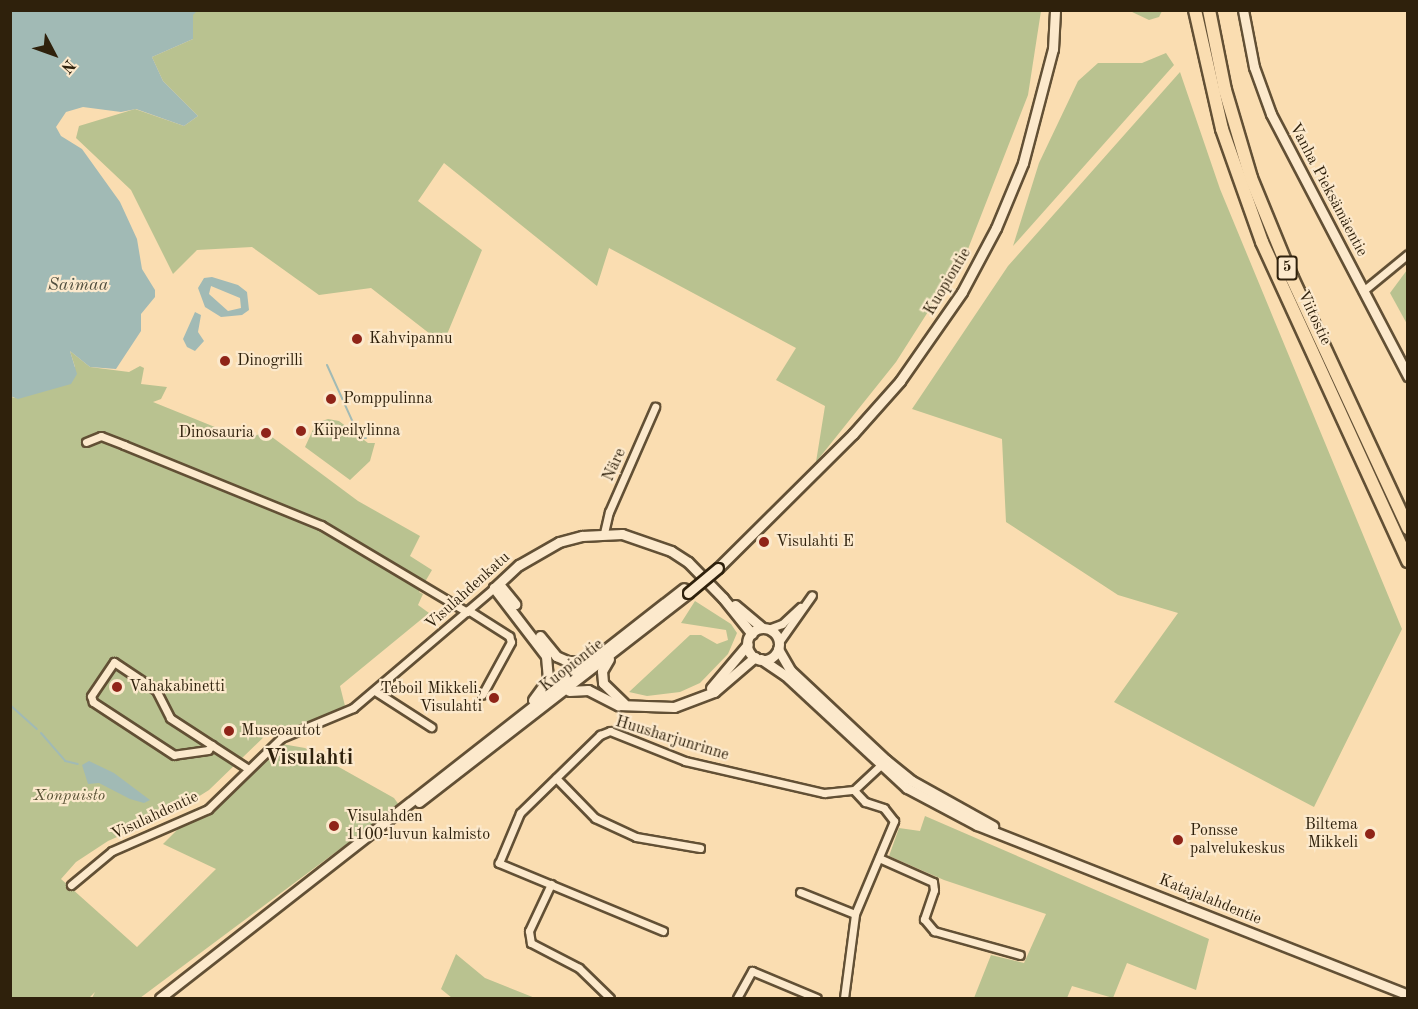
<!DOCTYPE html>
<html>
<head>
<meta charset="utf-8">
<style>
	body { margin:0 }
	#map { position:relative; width:1418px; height:1009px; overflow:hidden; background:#faddb1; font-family:"Old Standard TT",serif }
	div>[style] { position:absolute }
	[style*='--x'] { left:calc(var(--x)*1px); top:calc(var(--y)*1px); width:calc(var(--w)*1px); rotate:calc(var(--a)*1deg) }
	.green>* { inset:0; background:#b9c290 }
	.water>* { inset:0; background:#a1bab5 }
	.stream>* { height:2px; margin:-1px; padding:0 1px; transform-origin:1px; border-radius:1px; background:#a1bab5 }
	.roads { filter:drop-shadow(2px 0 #625035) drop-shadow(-2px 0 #625035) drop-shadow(0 2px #625035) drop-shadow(0 -2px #625035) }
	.street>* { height:7px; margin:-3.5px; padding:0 3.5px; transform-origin:3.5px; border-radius:3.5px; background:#fce9cc }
	.secondary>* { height:9px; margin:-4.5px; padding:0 4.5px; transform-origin:4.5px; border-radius:4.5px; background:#fce9cc }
	.secondary>.ring { margin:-4.5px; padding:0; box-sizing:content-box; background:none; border:9px solid #fce9cc; border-radius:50% }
	.highway>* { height:12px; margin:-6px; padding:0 6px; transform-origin:6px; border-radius:6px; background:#faddb1 }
	.bridges { filter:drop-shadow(2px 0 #2f210c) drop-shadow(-2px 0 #2f210c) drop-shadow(0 2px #2f210c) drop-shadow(0 -2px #2f210c) }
	.secondary-bridge>* { height:9px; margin:-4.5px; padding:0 4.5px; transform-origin:4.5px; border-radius:4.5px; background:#fce9cc }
	.dots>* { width:16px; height:16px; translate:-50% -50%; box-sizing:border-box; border:3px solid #fce9cc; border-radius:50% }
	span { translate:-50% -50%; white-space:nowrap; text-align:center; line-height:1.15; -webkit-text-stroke:4.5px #fce9cc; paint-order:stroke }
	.shield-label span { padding:2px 4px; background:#fce9cc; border:2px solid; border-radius:4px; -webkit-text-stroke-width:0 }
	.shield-label { font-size:15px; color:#2f210c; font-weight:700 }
	.street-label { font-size:16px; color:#2f210c }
	.poi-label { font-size:16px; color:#2f210c }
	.left { translate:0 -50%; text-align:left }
	.right { translate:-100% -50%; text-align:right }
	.park-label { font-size:16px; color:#585134; font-style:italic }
	.water-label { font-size:18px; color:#514f3f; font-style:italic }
	.district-label { font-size:22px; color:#2f210c; font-weight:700 }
	.frame { position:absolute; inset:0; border:12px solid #2f210c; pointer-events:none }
	.north { position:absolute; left:24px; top:24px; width:60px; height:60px; -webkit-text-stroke:4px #fce9cc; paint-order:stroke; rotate:131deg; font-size:16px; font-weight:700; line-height:24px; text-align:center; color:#2f210c }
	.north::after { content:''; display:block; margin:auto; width:21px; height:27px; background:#2f210c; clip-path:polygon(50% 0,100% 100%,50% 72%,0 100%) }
</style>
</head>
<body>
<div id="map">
	<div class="green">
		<i style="clip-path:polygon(193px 11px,1041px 11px,1028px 95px,968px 249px,896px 362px,816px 462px,825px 406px,776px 380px,796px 348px,609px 248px,597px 286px,444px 163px,418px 201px,482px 250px,443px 344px,371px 288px,319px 295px,252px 247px,197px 250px,173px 274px,131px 190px,76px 138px,79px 126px,135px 109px,184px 126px,198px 116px,163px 81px,152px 57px,193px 39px)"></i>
		<i style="clip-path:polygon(1130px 11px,1162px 11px,1159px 17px,1149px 20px)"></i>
		<i style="clip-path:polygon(1166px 53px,1174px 65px,1013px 246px,1039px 163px,1078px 81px,1098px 63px,1142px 63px)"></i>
		<i style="clip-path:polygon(1180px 72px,1220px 189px,1402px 629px,1314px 807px,1114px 702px,1178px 613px,1118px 595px,1006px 522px,1002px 439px,912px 409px,1008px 266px)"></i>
		<i style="clip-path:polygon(1407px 270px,1408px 270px,1407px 324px,1390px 293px)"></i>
		<i style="clip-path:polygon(70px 351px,90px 367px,129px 372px,140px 366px,144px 368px,141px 384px,167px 387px,161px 399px,153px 402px,247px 440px,263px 432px,272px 437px,358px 501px,420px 536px,410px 556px,432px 570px,419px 592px,423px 594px,418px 605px,429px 613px,340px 686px,345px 706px,281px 734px,271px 730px,209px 790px,174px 812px,108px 841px,76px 862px,61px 879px,137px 947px,216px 869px,163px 844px,179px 828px,212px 812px,282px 744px,305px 748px,394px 798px,399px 805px,140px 998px,92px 998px,95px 992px,89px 998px,11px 998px,10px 396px,14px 398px,75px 367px)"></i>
		<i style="clip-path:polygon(328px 419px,339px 421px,368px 443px,375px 443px,370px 461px,350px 480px,305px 447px,316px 423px)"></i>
		<i style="clip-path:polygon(695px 601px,731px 624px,737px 633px,728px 654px,700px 683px,680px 692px,647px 696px,629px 692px,690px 635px,701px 635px,717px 644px,728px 640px,726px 630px,681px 623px)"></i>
		<i style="clip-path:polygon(925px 816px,1209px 939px,1196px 990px,1127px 963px,1113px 998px,1072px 986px,1067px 998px,974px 998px,991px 955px,1024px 963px,1046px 914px,944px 880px,889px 856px,899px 828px,920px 831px)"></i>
		<i style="clip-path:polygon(456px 954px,485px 978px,535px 998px,452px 998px,441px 989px)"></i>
	</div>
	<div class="water">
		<i style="clip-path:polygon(10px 11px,197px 11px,193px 15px,193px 39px,152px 57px,163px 81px,198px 116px,184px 126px,136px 109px,121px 112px,83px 107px,66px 112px,56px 127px,61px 136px,82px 149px,120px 202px,137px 239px,142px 269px,155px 290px,155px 297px,141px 314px,141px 331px,116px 369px,90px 367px,70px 351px,77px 374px,71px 384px,18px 399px,10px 396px)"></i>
		<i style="clip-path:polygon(evenodd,212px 277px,238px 285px,247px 292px,249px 310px,242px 315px,221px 317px,205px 307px,198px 288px,204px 278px,212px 277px,211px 286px,240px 298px,241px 308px,228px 311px,209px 294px,211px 286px)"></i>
		<i style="clip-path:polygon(195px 312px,201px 315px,198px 332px,204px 341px,195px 351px,187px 347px,183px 339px)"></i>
		<i style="clip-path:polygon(89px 761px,114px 773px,150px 800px,144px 803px,130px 799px,99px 783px,88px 784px,82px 765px)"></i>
	</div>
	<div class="stream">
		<i style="--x:327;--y:365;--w:80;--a:65.7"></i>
		<i style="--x:360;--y:438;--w:6;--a:0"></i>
		<i style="--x:10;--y:705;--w:36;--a:42"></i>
		<i style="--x:41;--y:733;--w:37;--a:49"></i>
		<i style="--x:65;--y:761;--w:13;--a:13"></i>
	</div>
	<div class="roads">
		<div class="street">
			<i style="--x:1363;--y:291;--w:58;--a:-39.4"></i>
			<i style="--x:86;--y:442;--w:16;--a:-22"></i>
			<i style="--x:101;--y:436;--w:25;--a:21"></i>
			<i style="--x:124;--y:445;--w:213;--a:22.1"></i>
			<i style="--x:321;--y:525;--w:170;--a:30.8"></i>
			<i style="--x:604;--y:533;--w:22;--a:-77"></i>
			<i style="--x:609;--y:512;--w:115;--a:-66.3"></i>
			<i style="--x:468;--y:610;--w:49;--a:32.4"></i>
			<i style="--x:509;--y:636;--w:6;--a:72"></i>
			<i style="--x:511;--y:642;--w:60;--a:118.7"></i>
			<i style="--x:768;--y:629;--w:15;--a:-20"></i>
			<i style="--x:782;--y:624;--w:25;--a:-43"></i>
			<i style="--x:779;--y:642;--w:57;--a:-54.9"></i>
			<i style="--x:375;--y:691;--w:67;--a:32.7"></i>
			<i style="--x:212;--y:745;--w:6;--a:129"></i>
			<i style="--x:208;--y:750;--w:34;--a:172"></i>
			<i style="--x:174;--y:755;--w:97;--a:-146.8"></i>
			<i style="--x:93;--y:702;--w:6;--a:-108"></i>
			<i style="--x:91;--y:696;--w:41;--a:-55.9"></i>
			<i style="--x:114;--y:662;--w:50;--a:33.7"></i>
			<i style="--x:156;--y:690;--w:31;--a:63"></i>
			<i style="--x:170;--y:718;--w:92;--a:33"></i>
			<i style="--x:556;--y:778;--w:56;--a:45.7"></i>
			<i style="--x:595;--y:818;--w:45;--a:24.9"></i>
			<i style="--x:636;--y:837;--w:65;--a:9.8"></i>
			<i style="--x:879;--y:858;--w:59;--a:24"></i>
			<i style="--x:933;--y:882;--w:8;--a:83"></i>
			<i style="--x:934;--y:890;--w:31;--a:109"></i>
			<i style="--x:924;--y:919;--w:16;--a:50"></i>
			<i style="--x:934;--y:931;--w:89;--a:15.6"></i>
			<i style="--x:551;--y:884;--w:52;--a:115.1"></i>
			<i style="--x:529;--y:931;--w:12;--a:81"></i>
			<i style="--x:531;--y:943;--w:54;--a:27.5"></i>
			<i style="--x:579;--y:968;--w:43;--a:44.1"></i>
			<i style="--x:71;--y:885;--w:53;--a:-39.7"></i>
			<i style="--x:112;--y:851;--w:105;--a:-23.6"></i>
			<i style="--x:208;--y:809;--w:102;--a:-44.2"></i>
			<i style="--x:281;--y:738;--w:78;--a:-22.6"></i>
			<i style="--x:353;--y:708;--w:185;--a:-40.4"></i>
			<i style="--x:800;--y:892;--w:59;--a:21.8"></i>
			<i style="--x:663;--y:931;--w:178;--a:-157.5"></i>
			<i style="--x:499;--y:863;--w:54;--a:-67.2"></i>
			<i style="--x:520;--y:813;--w:112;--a:-44.3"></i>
			<i style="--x:600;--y:735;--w:11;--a:-22"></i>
			<i style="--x:610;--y:731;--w:81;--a:21.8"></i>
			<i style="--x:685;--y:761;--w:143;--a:13"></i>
			<i style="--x:824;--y:793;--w:30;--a:-6"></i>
			<i style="--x:854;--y:790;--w:41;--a:-43"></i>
			<i style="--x:737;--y:998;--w:31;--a:-61"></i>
			<i style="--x:752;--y:971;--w:70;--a:22.6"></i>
			<i style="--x:844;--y:998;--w:85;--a:-82.5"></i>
			<i style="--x:855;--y:914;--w:101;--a:-67.2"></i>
			<i style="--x:894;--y:821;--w:16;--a:-128"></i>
			<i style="--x:884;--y:808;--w:20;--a:-162"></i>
			<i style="--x:865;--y:802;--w:16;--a:-133"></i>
		</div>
		<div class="secondary">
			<i style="--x:1243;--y:10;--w:58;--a:79.1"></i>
			<i style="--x:1254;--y:67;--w:50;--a:70.1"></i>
			<i style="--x:1271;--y:114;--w:296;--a:62.4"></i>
			<i style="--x:718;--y:568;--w:190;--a:-44.8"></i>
			<i style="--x:853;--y:434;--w:71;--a:-48.4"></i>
			<i style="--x:900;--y:381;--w:108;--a:-55.1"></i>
			<i style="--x:962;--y:292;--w:72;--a:-62"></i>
			<i style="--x:996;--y:228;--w:70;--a:-67.4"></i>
			<i style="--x:1023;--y:163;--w:118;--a:-75.3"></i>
			<i style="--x:1053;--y:49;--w:39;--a:-87"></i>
			<i style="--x:499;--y:584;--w:26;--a:51"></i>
			<i style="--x:735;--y:605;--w:35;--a:40"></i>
			<i class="ring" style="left:747px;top:628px;width:23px;height:23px"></i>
			<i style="--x:540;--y:636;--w:26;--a:51"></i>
			<i style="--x:556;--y:656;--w:12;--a:24"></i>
			<i style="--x:567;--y:661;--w:12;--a:0"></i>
			<i style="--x:579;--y:661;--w:15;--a:-32"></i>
			<i style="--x:778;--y:649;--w:24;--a:60"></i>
			<i style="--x:790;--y:670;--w:132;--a:43.2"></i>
			<i style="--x:886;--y:760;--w:33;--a:39"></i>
			<i style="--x:912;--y:781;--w:93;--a:29.1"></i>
			<i style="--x:609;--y:659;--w:14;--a:120"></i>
			<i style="--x:602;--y:671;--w:12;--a:85"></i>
			<i style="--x:603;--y:683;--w:29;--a:44"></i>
			<i style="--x:761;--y:659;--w:29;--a:34"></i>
			<i style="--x:785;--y:675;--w:166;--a:42.8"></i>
			<i style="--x:907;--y:788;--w:79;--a:27.9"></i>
			<i style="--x:977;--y:825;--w:463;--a:21.5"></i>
			<i style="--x:711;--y:688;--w:57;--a:-49.9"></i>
			<i style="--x:569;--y:691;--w:19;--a:-3"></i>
			<i style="--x:588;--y:690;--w:34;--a:27"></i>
			<i style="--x:618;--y:705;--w:56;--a:2"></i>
			<i style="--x:674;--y:707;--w:43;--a:-20.6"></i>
			<i style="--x:714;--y:692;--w:54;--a:-40.5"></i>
			<i style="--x:533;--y:700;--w:26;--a:-54"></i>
			<i style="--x:548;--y:679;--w:23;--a:-95"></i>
			<i style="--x:546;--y:656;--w:86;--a:-127.4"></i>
			<i style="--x:494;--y:588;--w:34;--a:-43"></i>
			<i style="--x:519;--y:565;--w:46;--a:-29.9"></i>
			<i style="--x:559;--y:542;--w:24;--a:-15"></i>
			<i style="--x:582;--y:536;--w:40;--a:-2.9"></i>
			<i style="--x:622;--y:534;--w:52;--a:19.1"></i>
			<i style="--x:671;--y:551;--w:20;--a:33"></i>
			<i style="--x:688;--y:562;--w:50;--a:45.8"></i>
			<i style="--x:723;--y:598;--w:46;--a:51.1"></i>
			<i style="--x:419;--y:802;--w:341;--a:-37.8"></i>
			<i style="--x:160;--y:998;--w:665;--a:-38.04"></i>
		</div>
		<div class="highway">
			<i style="--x:1195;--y:10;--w:122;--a:77.2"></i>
			<i style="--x:1222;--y:129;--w:120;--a:70.5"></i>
			<i style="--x:1262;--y:242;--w:351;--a:65.4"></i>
			<i style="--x:1209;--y:10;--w:82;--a:78.7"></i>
			<i style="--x:1225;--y:90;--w:92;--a:73.5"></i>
			<i style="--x:1251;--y:178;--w:108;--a:67.7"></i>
			<i style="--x:1292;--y:278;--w:276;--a:65.1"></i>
		</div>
	</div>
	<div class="bridges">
		<div class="secondary-bridge">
			<i style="--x:688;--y:593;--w:39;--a:-40"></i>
		</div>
	</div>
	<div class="dots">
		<i style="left:357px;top:339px;background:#8f2418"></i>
		<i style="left:225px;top:361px;background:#8f2418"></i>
		<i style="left:331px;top:399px;background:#8f2418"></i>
		<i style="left:301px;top:431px;background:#8f2418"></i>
		<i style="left:266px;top:433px;background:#8f2418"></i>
		<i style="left:764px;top:542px;background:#8f2418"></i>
		<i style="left:117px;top:687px;background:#8f2418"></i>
		<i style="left:494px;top:698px;background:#8f2418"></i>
		<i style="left:229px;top:731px;background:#8f2418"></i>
		<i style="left:334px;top:826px;background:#8f2418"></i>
		<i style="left:1370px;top:834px;background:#8f2418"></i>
		<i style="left:1178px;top:840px;background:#8f2418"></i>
	</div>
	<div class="shield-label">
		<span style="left:1287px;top:268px">5</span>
	</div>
	<div class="street-label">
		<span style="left:1328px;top:190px;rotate:62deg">Vanha Pieksämäentie</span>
		<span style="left:948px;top:282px;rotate:-59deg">Kuopiontie</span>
		<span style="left:1314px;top:318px;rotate:65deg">Viitostie</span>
		<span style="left:615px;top:465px;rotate:-66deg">Näre</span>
		<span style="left:468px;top:591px;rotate:-42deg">Visulahdenkatu</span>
		<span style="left:572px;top:666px;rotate:-38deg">Kuopiontie</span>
		<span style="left:672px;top:739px;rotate:17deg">Huusharjunrinne</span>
		<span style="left:155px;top:816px;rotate:-25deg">Visulahdentie</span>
		<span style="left:1210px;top:900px;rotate:22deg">Katajalahdentie</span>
	</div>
	<div class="poi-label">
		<span class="left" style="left:369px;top:339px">Kahvipannu</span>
		<span class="left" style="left:237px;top:361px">Dinogrilli</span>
		<span class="left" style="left:343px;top:399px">Pomppulinna</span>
		<span class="left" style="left:313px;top:431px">Kiipeilylinna</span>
		<span class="right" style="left:254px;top:433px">Dinosauria</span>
		<span class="left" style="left:776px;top:542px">Visulahti E</span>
		<span class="left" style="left:129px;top:687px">Vahakabinetti</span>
		<span class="right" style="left:482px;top:698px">Teboil Mikkeli,<br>Visulahti</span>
		<span class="left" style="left:241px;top:731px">Museoautot</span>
		<span class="left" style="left:346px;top:826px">Visulahden<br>1100-luvun kalmisto</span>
		<span class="right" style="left:1358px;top:834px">Biltema<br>Mikkeli</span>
		<span class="left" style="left:1190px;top:840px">Ponsse<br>palvelukeskus</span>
	</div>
	<div class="park-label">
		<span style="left:69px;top:796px">Xonpuisto</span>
	</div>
	<div class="water-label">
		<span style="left:78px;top:285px">Saimaa</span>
	</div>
	<div class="district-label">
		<span style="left:309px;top:759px">Visulahti</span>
	</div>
	<div class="frame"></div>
	<div class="north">N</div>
</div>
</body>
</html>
